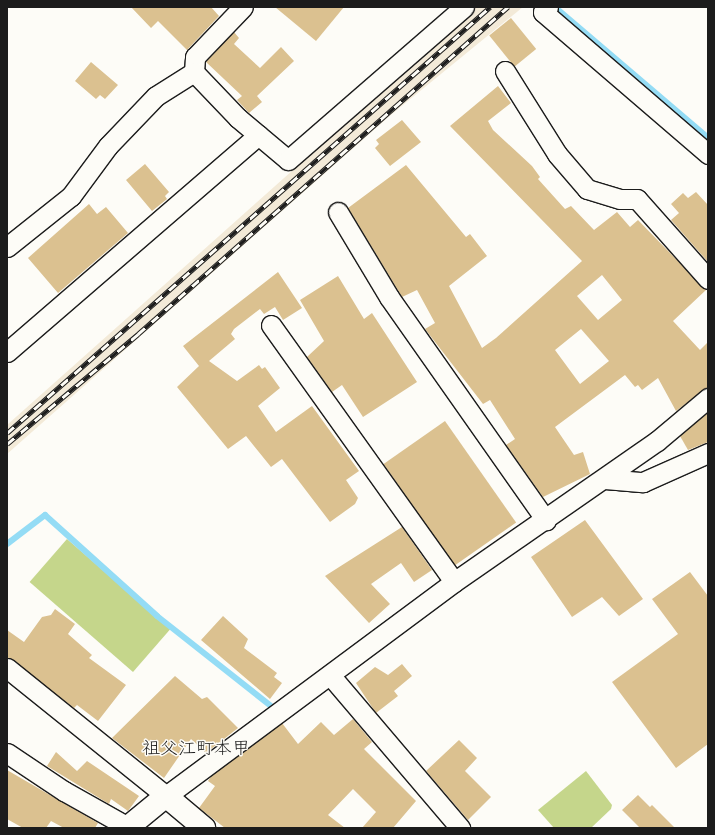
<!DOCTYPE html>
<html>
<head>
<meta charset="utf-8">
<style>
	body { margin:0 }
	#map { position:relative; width:715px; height:835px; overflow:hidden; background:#fdfcf7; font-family:Caveat,"Klee One",sans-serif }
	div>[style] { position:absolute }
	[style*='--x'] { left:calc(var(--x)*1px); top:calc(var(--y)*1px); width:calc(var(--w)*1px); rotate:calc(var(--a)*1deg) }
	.built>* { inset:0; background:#f3ead8 }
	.green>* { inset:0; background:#c5d68b; transform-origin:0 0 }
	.stream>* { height:6px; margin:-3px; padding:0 3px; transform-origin:3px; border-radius:3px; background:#94dcf5 }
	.building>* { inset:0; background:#dbc190; transform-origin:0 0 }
	.roads { filter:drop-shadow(1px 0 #1c1c1c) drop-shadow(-1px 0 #1c1c1c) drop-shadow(0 1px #1c1c1c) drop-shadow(0 -1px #1c1c1c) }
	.street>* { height:19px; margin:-9.5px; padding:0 9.5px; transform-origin:9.5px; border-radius:9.5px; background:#fdfcf7 }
	.secondary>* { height:22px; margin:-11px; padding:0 11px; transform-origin:11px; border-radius:11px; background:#fdfcf7 }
	.rail>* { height:4.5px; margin-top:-2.25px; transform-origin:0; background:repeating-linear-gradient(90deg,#fdfcf7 0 9px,#1c1c1c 0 18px); box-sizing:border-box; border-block:1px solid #1c1c1c }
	span { translate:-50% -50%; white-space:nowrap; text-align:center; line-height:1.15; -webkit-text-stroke:3px #fdfcf7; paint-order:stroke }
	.quarter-label { font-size:18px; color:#1c1c1c }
	.frame { position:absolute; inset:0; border:8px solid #1c1c1c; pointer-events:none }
</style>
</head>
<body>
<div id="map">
	<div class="built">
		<i style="clip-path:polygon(476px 7px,523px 7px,392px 114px,7px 454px,7px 425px)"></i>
	</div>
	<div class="green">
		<i style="left:67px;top:539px;width:137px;height:57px;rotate:41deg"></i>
		<i style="clip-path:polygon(586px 771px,612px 805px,611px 809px,591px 828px,554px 828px,538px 810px)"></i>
	</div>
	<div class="stream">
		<i style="--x:556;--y:8;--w:200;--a:40.5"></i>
		<i style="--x:7;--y:544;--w:48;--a:-37.3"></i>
		<i style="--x:45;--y:515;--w:151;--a:42"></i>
		<i style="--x:157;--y:616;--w:145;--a:38.3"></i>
	</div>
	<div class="building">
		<i style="clip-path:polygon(131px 7px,211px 7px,219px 16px,187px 50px,158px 21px,151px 28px)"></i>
		<i style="clip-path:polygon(275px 7px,344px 7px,316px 41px)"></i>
		<i style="left:511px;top:18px;width:40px;height:28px;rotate:51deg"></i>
		<i style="clip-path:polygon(234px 32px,239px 38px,234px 44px,260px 68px,281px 47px,294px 61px,257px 96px,262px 102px,249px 113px,237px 100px,242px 96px,206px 62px)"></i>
		<i style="clip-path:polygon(91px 62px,118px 85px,105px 99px,100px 95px,96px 99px,75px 81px)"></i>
		<i style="clip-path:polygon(evenodd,498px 86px,511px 103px,488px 121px,493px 130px,532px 166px,540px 177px,538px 179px,565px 209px,571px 206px,594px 230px,617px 212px,630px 227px,638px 220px,706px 290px,673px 321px,700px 350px,708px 342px,708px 387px,676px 411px,658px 378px,642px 390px,638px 385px,635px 387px,625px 375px,555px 427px,574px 455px,583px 452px,590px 474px,543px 497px,506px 445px,515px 439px,490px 400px,483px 404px,425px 329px,435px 323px,417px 290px,402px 297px,348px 208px,406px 165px,466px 237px,470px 234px,487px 256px,449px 286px,482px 348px,496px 338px,582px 261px,450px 126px,498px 86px,602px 275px,622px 300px,598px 320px,577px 296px,602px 275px,498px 86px,581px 329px,609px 361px,580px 384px,555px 350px,581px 329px)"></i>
		<i style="clip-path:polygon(402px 120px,421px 142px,390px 166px,375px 148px,379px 144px,376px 140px)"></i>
		<i style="clip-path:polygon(145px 164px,169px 192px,165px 196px,167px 199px,152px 211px,126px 180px)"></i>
		<i style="clip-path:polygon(696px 192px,708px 205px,708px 262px,671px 220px,679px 213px,671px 204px,683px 193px,688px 198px)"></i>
		<i style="clip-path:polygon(89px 204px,97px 214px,106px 207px,128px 233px,58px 293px,28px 258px)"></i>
		<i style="clip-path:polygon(278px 272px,302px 308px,283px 320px,275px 307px,264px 314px,260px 309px,234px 329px,231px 334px,235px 339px,209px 361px,237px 381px,259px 365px,262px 369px,265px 367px,280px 388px,258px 406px,276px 432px,312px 406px,359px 471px,346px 480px,358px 498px,355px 504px,330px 522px,282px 459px,271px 467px,246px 436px,228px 449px,177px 387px,199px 366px,183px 346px)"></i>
		<i style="clip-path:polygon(338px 276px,364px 319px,372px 313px,417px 382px,363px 417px,342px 385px,332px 392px,307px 357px,324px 341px,300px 300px)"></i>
		<i style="clip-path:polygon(708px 412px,708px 442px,688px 450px,680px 436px)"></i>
		<i style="left:445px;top:421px;width:124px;height:75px;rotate:55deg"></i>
		<i style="clip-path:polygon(585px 520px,643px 599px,619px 616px,602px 597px,572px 617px,531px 557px)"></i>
		<i style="clip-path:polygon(402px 527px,432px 570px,414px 582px,401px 563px,371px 584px,390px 604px,369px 623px,325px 576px)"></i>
		<i style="clip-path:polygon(690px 572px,708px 596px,708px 744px,676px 768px,612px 682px,678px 634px,652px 599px)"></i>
		<i style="clip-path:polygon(55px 609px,75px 624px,68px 634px,92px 655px,89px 658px,126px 685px,98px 721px,77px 705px,74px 708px,7px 657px,7px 630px,24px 642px,42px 617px,51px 615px)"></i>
		<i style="clip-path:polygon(223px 616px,248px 639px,244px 648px,277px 673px,274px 677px,282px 683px,270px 699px,201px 640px)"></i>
		<i style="clip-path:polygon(402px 664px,412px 676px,394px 691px,398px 696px,376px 713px,356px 683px,375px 667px,388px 675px)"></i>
		<i style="clip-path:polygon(175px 676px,202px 699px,207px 697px,238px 728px,206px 753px,191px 739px,164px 778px,112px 738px)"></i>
		<i style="clip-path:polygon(353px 719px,372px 742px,364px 749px,416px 801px,393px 828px,362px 828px,376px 812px,353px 789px,328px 815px,345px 828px,225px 828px,199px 808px,215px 786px,208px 781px,212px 775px,282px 723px,298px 744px,321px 722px,334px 735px)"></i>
		<i style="clip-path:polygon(459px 740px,477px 758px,465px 771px,491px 797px,468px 820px,426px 771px)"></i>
		<i style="clip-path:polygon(56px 752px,77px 771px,87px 761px,139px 796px,128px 811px,111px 799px,109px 804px,47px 766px)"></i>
		<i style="clip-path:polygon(7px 770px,98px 823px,95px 828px,64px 828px,51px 821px,46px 828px,23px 828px,7px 819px)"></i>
		<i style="clip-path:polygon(638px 795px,650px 807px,652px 805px,675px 828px,640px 828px,622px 810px)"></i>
	</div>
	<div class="roads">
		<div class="street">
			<i style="--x:548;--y:7;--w:7;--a:135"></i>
			<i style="--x:543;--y:12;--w:218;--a:40.7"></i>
			<i style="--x:505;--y:71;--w:98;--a:57.9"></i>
			<i style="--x:557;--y:154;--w:46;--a:49.4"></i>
			<i style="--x:587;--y:189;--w:34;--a:17"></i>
			<i style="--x:620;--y:199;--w:17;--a:0"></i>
			<i style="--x:637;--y:199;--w:107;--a:48.4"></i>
			<i style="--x:194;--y:72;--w:15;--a:-86"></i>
			<i style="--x:195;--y:57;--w:69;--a:-46.2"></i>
			<i style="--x:338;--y:212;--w:99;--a:59"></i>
			<i style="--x:389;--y:297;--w:273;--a:54.9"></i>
			<i style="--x:7;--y:247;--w:82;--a:-38.6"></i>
			<i style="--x:71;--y:196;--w:62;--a:-53.5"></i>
			<i style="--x:108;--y:146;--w:69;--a:-46.2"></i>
			<i style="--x:156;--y:96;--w:45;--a:-32.3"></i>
			<i style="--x:194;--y:72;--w:64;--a:46.3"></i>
			<i style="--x:238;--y:118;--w:65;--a:40"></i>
			<i style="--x:288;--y:160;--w:233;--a:-41"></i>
			<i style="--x:271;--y:325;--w:315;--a:54.5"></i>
			<i style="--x:7;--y:352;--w:332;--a:-40.8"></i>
			<i style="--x:605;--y:479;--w:38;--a:5"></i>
			<i style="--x:643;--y:482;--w:71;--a:-24"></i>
			<i style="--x:7;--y:668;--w:204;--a:38.8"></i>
			<i style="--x:166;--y:796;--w:359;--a:-36.6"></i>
			<i style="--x:454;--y:582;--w:247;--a:-34.8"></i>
			<i style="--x:657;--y:441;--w:67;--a:-40.1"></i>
			<i style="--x:330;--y:675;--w:201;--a:49.6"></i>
			<i style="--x:7;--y:753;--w:69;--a:33.7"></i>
			<i style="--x:64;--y:791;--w:73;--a:29.4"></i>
		</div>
		<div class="secondary">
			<i style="--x:127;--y:828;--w:50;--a:-39.4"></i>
			<i style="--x:166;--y:796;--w:50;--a:40.1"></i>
		</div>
	</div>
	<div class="rail">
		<i style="--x:7;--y:433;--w:644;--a:-41.41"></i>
		<i style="--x:7;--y:444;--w:171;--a:-40"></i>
		<i style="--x:138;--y:334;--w:494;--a:-41.5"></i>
	</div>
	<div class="quarter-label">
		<span style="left:196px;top:748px">祖父江町本甲</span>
	</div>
	<div class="frame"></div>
</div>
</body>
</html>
